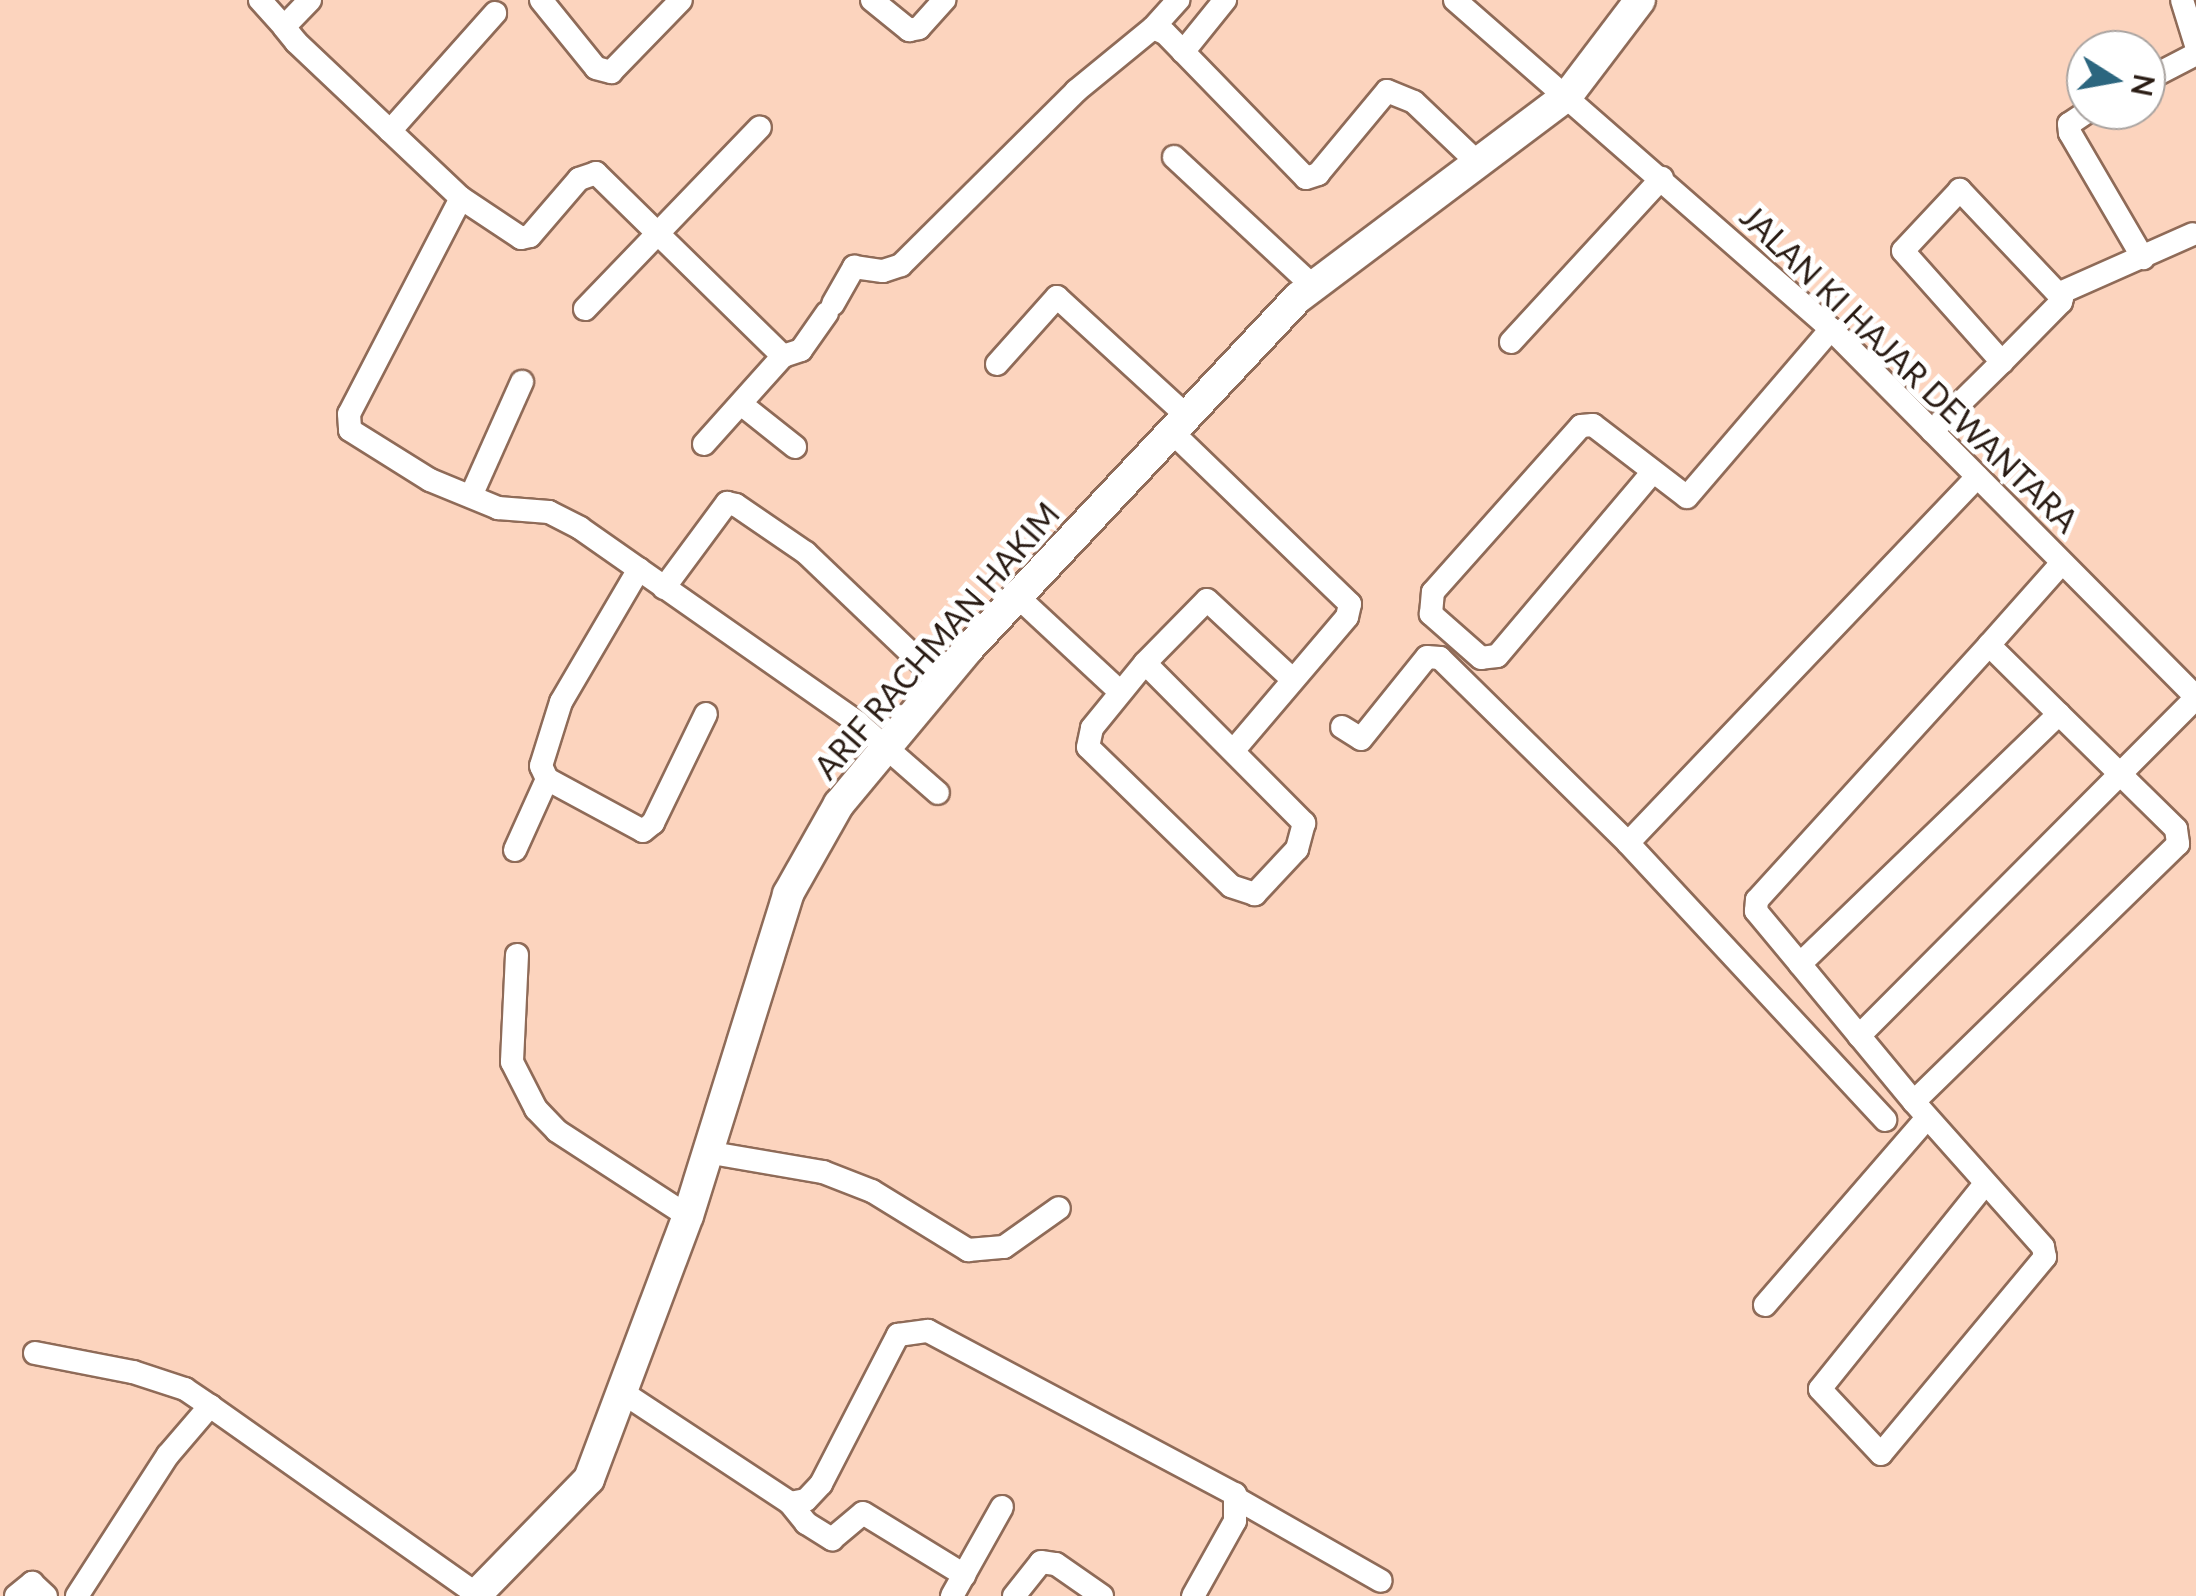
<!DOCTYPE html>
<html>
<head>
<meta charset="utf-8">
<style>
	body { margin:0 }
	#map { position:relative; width:2196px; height:1596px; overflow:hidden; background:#fcd4be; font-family:Lato,sans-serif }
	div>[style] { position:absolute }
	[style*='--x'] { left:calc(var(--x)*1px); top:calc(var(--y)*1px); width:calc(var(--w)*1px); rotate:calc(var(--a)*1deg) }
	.roads { filter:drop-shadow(2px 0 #8f6b58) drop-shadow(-2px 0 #8f6b58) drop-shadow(0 2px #8f6b58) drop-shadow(0 -2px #8f6b58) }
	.minor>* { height:22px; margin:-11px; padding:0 11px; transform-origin:11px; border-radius:11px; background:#fff }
	.major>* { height:30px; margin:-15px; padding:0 15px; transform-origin:15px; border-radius:15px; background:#fff }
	span { translate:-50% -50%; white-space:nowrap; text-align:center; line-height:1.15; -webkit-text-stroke:10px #fff; paint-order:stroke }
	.street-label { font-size:32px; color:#2a1c14 }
	.north { position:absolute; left:2066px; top:30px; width:100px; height:100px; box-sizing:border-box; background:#fff; border:2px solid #aaa4a1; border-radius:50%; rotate:101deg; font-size:28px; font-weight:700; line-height:40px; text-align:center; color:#2a1c14 }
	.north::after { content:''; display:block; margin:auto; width:35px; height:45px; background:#2c667f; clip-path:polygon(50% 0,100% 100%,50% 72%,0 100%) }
</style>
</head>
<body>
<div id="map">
	<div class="roads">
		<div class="minor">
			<i style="--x:260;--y:0;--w:36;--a:48"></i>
			<i style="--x:310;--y:0;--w:37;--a:134"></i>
			<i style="--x:284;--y:27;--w:19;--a:51"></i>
			<i style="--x:296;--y:42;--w:227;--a:43.4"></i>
			<i style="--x:461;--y:198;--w:243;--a:117.4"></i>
			<i style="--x:349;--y:414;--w:16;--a:86"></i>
			<i style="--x:350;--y:430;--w:94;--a:32"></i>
			<i style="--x:430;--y:480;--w:74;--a:22.4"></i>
			<i style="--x:498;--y:508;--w:51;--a:4.5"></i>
			<i style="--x:549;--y:512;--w:35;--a:27"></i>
			<i style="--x:580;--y:528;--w:340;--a:35"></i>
			<i style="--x:858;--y:723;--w:106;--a:41.2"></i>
			<i style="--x:541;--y:0;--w:87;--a:51"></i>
			<i style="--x:596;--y:68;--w:16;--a:15"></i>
			<i style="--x:611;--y:72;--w:100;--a:-45.8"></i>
			<i style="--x:872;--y:0;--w:48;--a:39"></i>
			<i style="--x:909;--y:30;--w:10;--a:-11"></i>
			<i style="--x:919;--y:28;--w:38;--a:-48"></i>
			<i style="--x:1455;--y:0;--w:500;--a:41.2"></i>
			<i style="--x:1831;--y:329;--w:518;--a:45.23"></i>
			<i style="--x:2182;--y:0;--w:47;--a:72.7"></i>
			<i style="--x:1153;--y:28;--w:38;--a:-48"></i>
			<i style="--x:1183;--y:52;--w:67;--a:-51.1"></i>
			<i style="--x:2146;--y:80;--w:56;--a:-27.5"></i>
			<i style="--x:2090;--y:110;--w:25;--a:146"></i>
			<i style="--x:2069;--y:124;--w:9;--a:84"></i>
			<i style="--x:2070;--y:133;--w:145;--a:59.7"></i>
			<i style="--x:390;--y:131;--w:158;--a:-48.3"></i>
			<i style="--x:1174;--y:157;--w:190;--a:42.9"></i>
			<i style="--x:461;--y:198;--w:72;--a:33.7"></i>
			<i style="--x:521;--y:238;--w:9;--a:-13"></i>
			<i style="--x:530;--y:236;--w:75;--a:-49.3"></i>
			<i style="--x:579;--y:179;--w:18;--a:-19"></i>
			<i style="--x:596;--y:173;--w:262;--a:44.4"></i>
			<i style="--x:783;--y:356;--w:19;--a:-18"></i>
			<i style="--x:801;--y:350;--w:45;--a:-54.9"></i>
			<i style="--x:2060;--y:293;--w:145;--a:-23.9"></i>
			<i style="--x:833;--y:304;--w:43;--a:-60.4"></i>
			<i style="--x:854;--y:267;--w:29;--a:8"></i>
			<i style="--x:883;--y:271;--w:19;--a:-18"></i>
			<i style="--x:901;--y:265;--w:247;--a:-44.8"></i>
			<i style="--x:1076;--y:91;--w:99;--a:-39.3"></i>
			<i style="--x:1153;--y:28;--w:13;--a:23"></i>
			<i style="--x:1165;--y:33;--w:202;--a:45.8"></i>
			<i style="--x:1306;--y:178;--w:13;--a:-18"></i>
			<i style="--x:1318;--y:174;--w:108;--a:-50.3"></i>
			<i style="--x:1387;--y:91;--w:29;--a:22"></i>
			<i style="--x:1414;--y:102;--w:88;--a:43.6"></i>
			<i style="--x:585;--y:309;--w:252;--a:-46.1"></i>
			<i style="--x:1511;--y:342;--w:223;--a:-47.4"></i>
			<i style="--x:997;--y:364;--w:90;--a:-48.2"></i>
			<i style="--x:1057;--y:297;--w:178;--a:42.5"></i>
			<i style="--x:741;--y:404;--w:69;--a:38.5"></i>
			<i style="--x:1932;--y:431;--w:98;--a:-44.6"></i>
			<i style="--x:2002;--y:362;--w:84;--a:-45.5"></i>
			<i style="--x:2061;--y:302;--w:4;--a:-76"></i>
			<i style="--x:2062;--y:298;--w:149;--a:-133.4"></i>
			<i style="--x:1960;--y:190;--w:83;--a:133.1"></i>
			<i style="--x:1903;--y:251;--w:149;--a:48.3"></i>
			<i style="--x:1173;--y:433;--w:246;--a:44"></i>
			<i style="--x:1350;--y:604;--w:13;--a:103"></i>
			<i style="--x:1347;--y:617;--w:175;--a:130.4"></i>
			<i style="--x:704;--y:444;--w:118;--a:-48.1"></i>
			<i style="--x:1651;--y:474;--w:238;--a:130.2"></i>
			<i style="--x:1497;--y:656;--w:16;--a:173"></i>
			<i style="--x:1481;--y:658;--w:67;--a:-138.7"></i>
			<i style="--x:1431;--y:614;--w:22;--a:-85"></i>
			<i style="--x:1433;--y:592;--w:222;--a:-48.3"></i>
			<i style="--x:1581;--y:426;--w:12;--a:-5"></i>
			<i style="--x:1593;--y:425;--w:118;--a:37.5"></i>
			<i style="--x:1687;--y:497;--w:221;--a:-49.4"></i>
			<i style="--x:471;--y:496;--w:125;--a:-65.9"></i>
			<i style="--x:639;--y:569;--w:154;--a:120.4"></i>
			<i style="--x:561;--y:702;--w:67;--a:107.4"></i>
			<i style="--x:541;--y:766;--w:14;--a:65"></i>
			<i style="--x:547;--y:779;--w:109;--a:28.4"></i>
			<i style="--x:643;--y:831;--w:13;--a:-39"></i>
			<i style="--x:653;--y:823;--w:121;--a:-64.1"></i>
			<i style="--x:664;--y:588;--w:106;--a:-53.5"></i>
			<i style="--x:727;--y:503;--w:9;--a:13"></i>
			<i style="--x:736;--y:505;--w:85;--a:34.4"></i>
			<i style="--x:806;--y:553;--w:185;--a:43.7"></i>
			<i style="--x:1018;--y:597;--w:138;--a:42.9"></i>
			<i style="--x:1989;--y:645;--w:108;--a:-48.4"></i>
			<i style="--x:1145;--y:663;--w:226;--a:45.2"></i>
			<i style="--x:1304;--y:823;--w:27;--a:105"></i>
			<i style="--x:1297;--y:849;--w:62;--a:133"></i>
			<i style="--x:1255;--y:894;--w:25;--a:-162"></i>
			<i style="--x:1231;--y:886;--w:199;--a:-135.8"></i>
			<i style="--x:1088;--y:747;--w:19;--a:-78"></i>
			<i style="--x:1092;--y:728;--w:84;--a:-50.8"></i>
			<i style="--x:1145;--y:663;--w:88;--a:-45.5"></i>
			<i style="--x:1207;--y:600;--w:117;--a:42.9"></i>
			<i style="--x:2059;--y:714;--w:164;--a:44.5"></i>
			<i style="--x:2176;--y:829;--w:15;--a:82"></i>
			<i style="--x:2178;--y:844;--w:369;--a:135.7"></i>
			<i style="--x:1914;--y:1102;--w:179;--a:-129.6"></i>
			<i style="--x:1800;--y:964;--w:360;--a:-44"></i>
			<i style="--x:1342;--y:727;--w:22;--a:32"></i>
			<i style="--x:1361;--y:739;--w:105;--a:-51.2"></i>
			<i style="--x:1427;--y:657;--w:13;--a:4"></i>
			<i style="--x:1440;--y:658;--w:264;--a:44.5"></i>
			<i style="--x:1628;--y:843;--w:378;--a:47.1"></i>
			<i style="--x:1628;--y:843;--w:506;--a:-46.36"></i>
			<i style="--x:515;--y:850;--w:78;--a:-65.7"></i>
			<i style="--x:517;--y:955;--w:107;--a:92.7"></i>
			<i style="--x:512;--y:1062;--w:53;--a:62.9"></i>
			<i style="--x:536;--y:1109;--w:30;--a:46"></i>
			<i style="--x:557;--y:1131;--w:156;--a:33"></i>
			<i style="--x:1800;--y:964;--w:69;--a:-129.7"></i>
			<i style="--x:1756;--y:911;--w:11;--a:-85"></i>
			<i style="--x:1757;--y:900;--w:345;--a:-47.7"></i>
			<i style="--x:1989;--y:645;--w:98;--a:44.6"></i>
			<i style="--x:1859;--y:1036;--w:477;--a:-45.1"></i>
			<i style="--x:1914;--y:1102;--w:194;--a:48.3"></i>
			<i style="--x:2043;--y:1247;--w:10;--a:79"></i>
			<i style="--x:2045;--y:1257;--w:256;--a:129.8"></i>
			<i style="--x:1881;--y:1454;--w:89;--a:-133.2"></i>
			<i style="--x:1820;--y:1389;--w:263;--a:-51.2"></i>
			<i style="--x:706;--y:1152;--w:119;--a:9.7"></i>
			<i style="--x:823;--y:1172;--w:53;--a:21.2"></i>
			<i style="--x:872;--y:1191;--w:113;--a:31.6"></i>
			<i style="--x:968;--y:1250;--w:36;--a:-5"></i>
			<i style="--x:1004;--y:1247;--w:67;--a:-35.3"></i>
			<i style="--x:1765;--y:1305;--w:246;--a:-49.1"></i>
			<i style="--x:35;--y:1353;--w:100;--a:11"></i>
			<i style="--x:133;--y:1372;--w:55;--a:18.1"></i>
			<i style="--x:185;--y:1389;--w:30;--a:34"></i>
			<i style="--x:625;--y:1394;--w:198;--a:33.4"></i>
			<i style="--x:790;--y:1503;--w:16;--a:-11"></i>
			<i style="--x:806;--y:1500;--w:22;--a:-47"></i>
			<i style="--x:821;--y:1484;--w:168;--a:-62.7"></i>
			<i style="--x:898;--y:1335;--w:30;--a:-8"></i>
			<i style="--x:928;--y:1331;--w:348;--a:28"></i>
			<i style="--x:1235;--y:1494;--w:27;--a:90"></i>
			<i style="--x:1235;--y:1521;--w:86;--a:119.2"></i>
			<i style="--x:1239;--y:1500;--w:163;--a:29.7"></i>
			<i style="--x:790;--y:1503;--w:26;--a:51"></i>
			<i style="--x:806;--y:1523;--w:31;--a:32"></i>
			<i style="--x:832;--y:1539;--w:40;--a:-40"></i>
			<i style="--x:863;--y:1513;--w:119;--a:31.5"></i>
			<i style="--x:16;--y:1596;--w:21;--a:-39"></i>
			<i style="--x:32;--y:1583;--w:19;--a:43"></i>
			<i style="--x:77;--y:1596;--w:168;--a:-57.2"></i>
			<i style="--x:168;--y:1455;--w:65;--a:-49.4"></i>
			<i style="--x:210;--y:1406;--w:327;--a:35.2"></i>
			<i style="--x:952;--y:1596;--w:102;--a:-60.7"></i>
			<i style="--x:1014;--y:1596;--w:43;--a:-51.5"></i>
			<i style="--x:1041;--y:1562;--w:15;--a:8"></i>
			<i style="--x:1056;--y:1564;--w:56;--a:34.8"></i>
		</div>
		<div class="major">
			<i style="--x:475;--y:1596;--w:163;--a:-45.7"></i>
			<i style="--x:589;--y:1479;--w:281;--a:-69.4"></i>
			<i style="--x:688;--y:1216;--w:337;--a:-72.7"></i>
			<i style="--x:788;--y:894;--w:103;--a:-60.5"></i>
			<i style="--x:839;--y:804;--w:202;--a:-50.2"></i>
			<i style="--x:968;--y:649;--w:483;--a:-46.8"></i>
			<i style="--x:1299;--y:297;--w:336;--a:-36.9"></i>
			<i style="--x:1568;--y:95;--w:119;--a:-52.8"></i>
		</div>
	</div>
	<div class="street-label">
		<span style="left:1909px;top:369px;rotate:44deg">JALAN KI HAJAR DEWANTARA</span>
		<span style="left:937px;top:641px;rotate:-49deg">ARIF RACHMAN HAKIM</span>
	</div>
	<div class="north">N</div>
</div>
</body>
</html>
